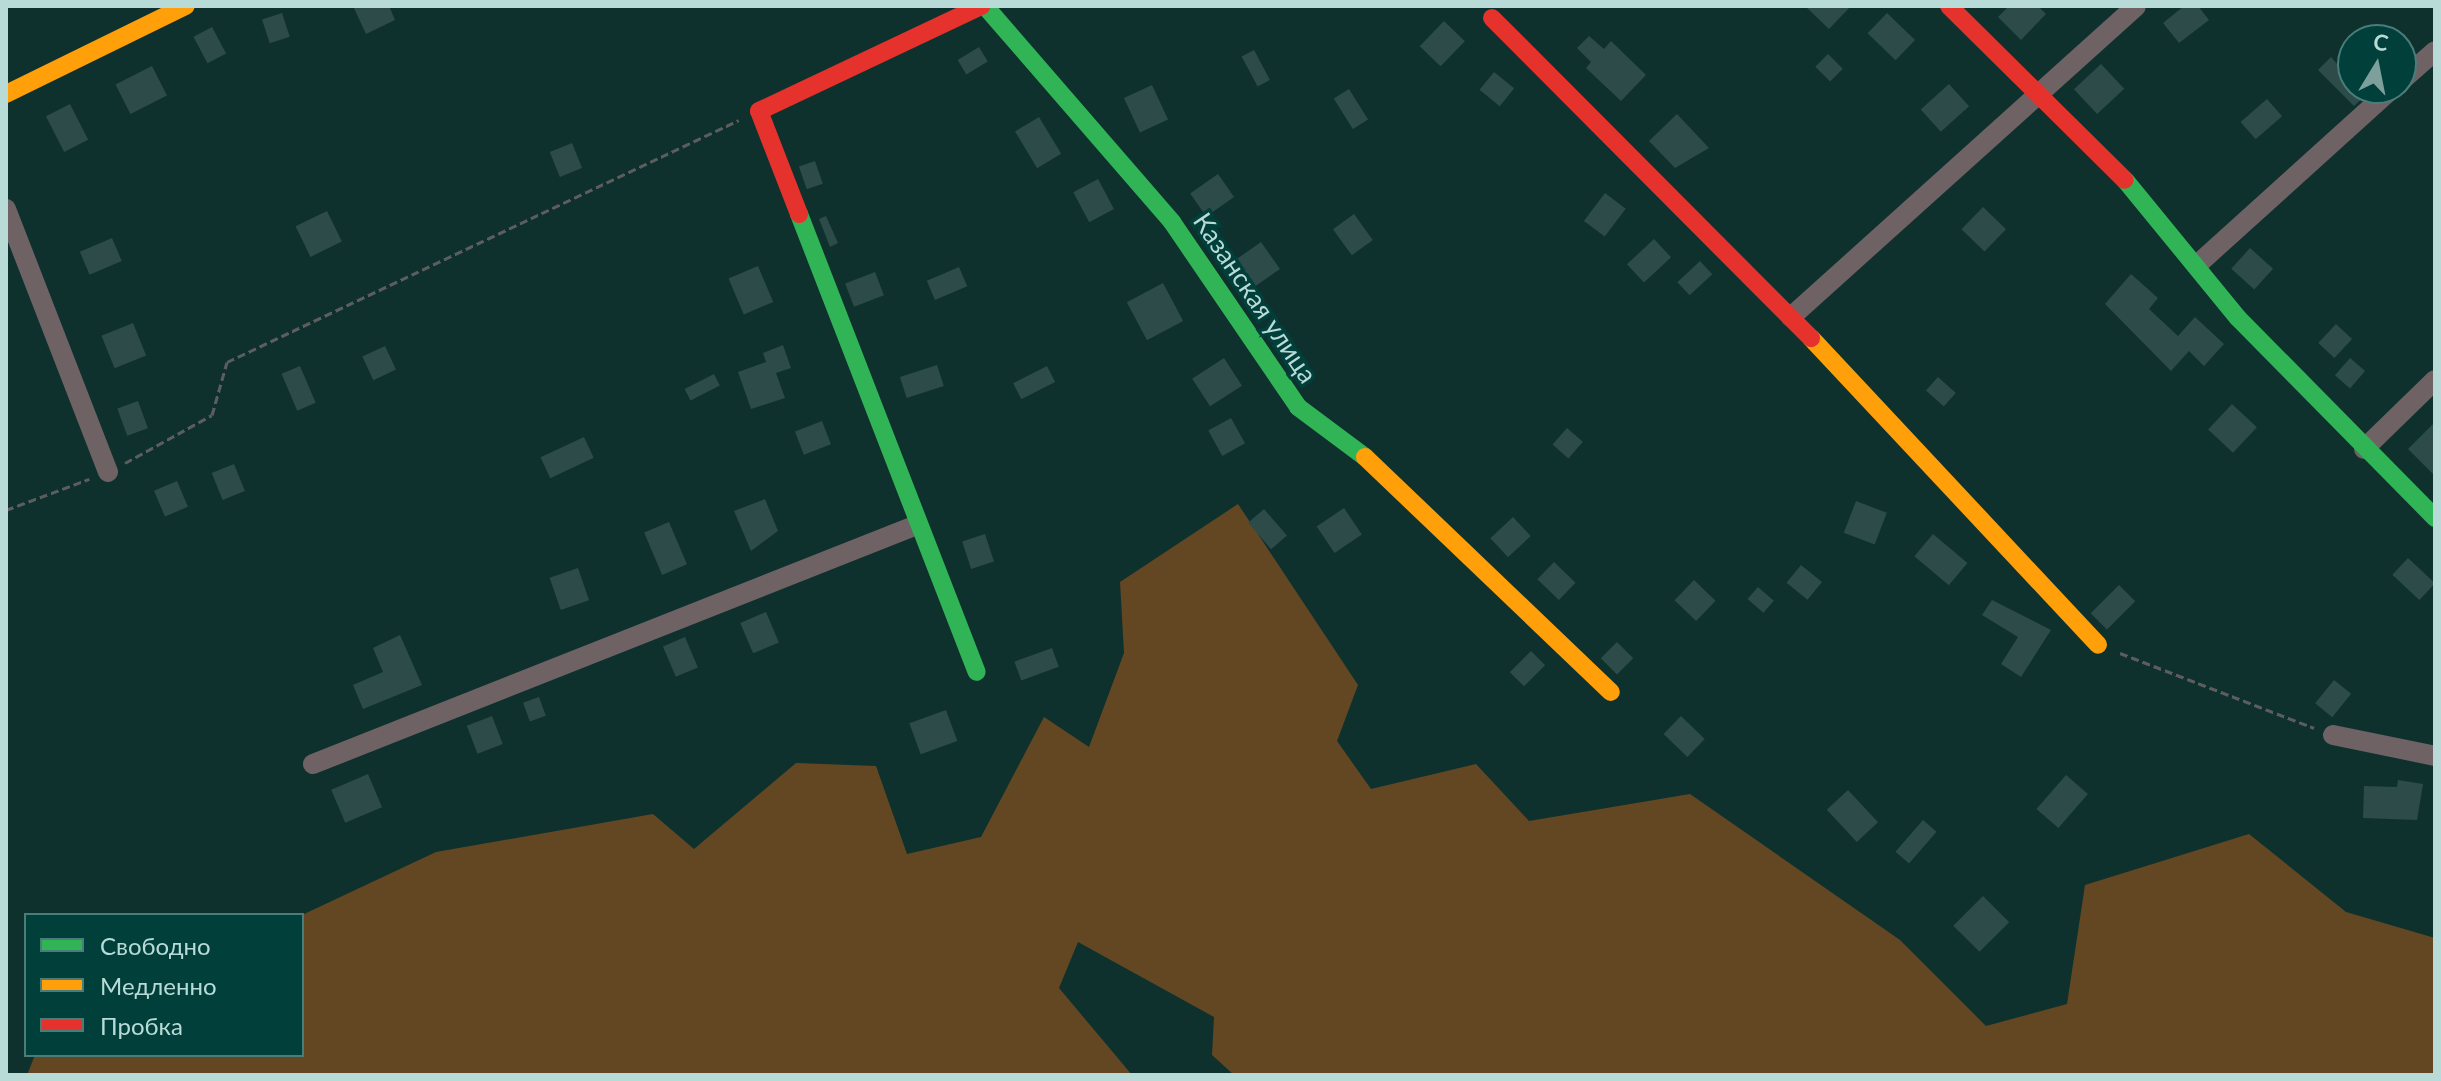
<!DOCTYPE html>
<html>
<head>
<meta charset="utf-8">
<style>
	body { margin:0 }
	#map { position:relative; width:2441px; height:1081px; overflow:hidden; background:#0e312e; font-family:Lato,sans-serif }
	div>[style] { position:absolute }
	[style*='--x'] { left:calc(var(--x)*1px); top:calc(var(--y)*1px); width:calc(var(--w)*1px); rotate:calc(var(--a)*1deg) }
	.green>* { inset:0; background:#634723 }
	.building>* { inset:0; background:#2d4b48; transform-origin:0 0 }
	.path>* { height:3px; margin-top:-1.5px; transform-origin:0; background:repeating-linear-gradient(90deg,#5c5d5e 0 8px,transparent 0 12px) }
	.street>* { height:20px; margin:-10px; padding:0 10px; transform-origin:10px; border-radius:10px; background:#6f6265 }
	.fast>* { height:18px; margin:-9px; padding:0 9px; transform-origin:9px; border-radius:9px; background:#30b455 }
	.slow>* { height:18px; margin:-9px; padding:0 9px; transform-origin:9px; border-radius:9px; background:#ff9f0a }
	.jam>* { height:18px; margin:-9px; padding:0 9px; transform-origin:9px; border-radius:9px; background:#e5322d }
	span { translate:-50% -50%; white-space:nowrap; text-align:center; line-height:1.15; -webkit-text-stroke:7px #003f3a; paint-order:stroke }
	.street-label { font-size:26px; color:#b9dbd7 }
	.frame { position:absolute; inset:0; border:8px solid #b9dbd7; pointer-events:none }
	.legend { position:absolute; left:24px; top:913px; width:280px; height:144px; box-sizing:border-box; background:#003f3a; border:2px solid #4a7d79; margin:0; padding:10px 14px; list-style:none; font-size:24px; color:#b9dbd7 }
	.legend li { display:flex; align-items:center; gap:16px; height:40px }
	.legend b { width:40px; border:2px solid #4a7d79 }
	.north { position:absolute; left:2337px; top:24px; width:80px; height:80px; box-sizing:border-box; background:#003f3a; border:2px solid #4a7d79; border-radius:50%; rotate:10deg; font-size:22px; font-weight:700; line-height:32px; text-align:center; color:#b9dbd7 }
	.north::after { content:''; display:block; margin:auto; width:28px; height:36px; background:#7da09c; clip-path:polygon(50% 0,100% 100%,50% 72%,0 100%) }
</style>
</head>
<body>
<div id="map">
	<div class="green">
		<i style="clip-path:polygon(1238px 504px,1358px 685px,1337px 741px,1371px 789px,1476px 764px,1529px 821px,1690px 794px,1900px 940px,1986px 1026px,2067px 1004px,2085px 885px,2249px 834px,2346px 912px,2435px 938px,2435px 1075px,1234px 1075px,1212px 1055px,1214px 1017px,1078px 942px,1059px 988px,1132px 1075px,27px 1075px,35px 1055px,302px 1055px,302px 915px,436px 852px,653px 814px,694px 849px,796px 763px,876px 766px,907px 854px,981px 837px,1044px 717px,1089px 747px,1124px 653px,1120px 582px)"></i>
	</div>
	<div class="building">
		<i style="clip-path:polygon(353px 6px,389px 6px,395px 20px,366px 34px)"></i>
		<i style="clip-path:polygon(1805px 6px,1851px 6px,1829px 29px)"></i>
		<i style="clip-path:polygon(2009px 6px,2038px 6px,2046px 14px,2021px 40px,1998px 17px)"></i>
		<i style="clip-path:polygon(2184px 6px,2198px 6px,2209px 20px,2179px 43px,2163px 23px)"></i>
		<i style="left:282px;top:13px;width:25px;height:21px;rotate:72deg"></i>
		<i style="left:1887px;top:13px;width:39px;height:28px;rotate:44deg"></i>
		<i style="left:1444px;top:21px;width:29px;height:35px;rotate:44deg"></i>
		<i style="left:212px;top:27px;width:30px;height:21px;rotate:62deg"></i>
		<i style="clip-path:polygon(1589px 36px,1604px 49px,1611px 41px,1646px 75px,1621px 101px,1586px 68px,1591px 62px,1577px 48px)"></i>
		<i style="left:979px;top:47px;width:17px;height:25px;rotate:59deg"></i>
		<i style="left:1254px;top:50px;width:34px;height:14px;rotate:62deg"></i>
		<i style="clip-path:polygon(2353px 53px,2353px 88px,2367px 94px,2354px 106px,2318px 70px,2331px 57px,2339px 66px)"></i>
		<i style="left:1828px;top:54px;width:21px;height:18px;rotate:45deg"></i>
		<i style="left:2101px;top:64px;width:34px;height:37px;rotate:47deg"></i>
		<i style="left:152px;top:66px;width:33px;height:41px;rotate:63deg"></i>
		<i style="left:1494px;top:72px;width:26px;height:23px;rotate:39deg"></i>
		<i style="left:1949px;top:84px;width:30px;height:38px;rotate:48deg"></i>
		<i style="left:1152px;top:85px;width:38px;height:31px;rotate:65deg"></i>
		<i style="left:1349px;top:89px;width:36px;height:18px;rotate:58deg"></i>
		<i style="left:2267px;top:99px;width:23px;height:35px;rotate:49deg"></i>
		<i style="left:70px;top:104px;width:40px;height:27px;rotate:63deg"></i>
		<i style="clip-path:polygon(1677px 114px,1709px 148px,1675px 168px,1649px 141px)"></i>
		<i style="left:1039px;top:117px;width:43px;height:28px;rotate:59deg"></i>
		<i style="left:572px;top:143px;width:27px;height:24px;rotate:68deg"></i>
		<i style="left:815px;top:161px;width:24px;height:17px;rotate:71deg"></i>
		<i style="left:1218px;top:174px;width:28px;height:34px;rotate:55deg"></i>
		<i style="left:1098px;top:179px;width:34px;height:28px;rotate:62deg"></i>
		<i style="left:1605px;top:193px;width:26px;height:35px;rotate:37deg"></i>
		<i style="left:1983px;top:207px;width:32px;height:31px;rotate:44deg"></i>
		<i style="left:327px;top:211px;width:34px;height:35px;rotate:64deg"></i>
		<i style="left:1354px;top:214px;width:32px;height:26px;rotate:54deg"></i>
		<i style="clip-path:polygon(826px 216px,838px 243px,830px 247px,819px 219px)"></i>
		<i style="left:112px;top:238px;width:25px;height:35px;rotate:67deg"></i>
		<i style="left:1654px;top:239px;width:25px;height:37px;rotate:47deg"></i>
		<i style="left:1261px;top:242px;width:33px;height:31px;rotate:55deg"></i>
		<i style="left:2250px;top:248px;width:31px;height:28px;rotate:42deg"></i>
		<i style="left:1700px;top:261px;width:18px;height:31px;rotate:47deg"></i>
		<i style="left:758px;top:266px;width:39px;height:32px;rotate:67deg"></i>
		<i style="left:959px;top:267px;width:21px;height:35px;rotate:67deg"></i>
		<i style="left:875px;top:272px;width:25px;height:32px;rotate:69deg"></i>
		<i style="clip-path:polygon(2131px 274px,2158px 298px,2149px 309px,2178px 336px,2195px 317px,2224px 344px,2204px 366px,2189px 351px,2171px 371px,2105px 304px)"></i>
		<i style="left:1163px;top:283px;width:43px;height:41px;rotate:62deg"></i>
		<i style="left:133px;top:323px;width:35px;height:34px;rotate:68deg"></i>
		<i style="left:2336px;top:324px;width:22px;height:26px;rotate:43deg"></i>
		<i style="clip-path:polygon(783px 345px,791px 368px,776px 373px,785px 398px,751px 409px,738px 372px,766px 362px,763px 353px)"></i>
		<i style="left:385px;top:346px;width:26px;height:25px;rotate:65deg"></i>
		<i style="left:1224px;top:358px;width:33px;height:38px;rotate:57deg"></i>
		<i style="left:2350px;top:358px;width:20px;height:23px;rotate:41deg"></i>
		<i style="left:937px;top:365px;width:22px;height:39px;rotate:72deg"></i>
		<i style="left:300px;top:366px;width:40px;height:20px;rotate:67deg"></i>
		<i style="left:1047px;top:366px;width:18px;height:38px;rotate:63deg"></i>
		<i style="left:714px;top:374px;width:13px;height:33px;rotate:63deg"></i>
		<i style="left:1938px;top:377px;width:24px;height:18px;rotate:42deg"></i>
		<i style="left:138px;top:401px;width:29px;height:22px;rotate:70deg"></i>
		<i style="left:2232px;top:404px;width:34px;height:35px;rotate:43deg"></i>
		<i style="left:1231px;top:418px;width:29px;height:26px;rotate:61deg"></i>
		<i style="left:822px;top:421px;width:25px;height:29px;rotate:69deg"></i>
		<i style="clip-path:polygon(2435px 422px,2435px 476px,2408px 449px)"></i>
		<i style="left:1567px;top:428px;width:21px;height:22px;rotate:41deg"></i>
		<i style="left:584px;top:437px;width:23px;height:48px;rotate:65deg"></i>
		<i style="left:234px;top:464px;width:29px;height:24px;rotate:68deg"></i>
		<i style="left:177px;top:481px;width:28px;height:25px;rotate:67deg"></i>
		<i style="clip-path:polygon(765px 499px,778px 531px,751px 551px,734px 511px)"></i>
		<i style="left:1856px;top:501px;width:33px;height:34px;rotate:21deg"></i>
		<i style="left:1344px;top:508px;width:32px;height:33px;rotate:56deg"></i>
		<i style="left:1264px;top:509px;width:35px;height:21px;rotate:49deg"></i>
		<i style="left:1513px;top:517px;width:26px;height:31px;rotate:47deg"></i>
		<i style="left:669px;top:522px;width:46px;height:27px;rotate:67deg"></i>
		<i style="left:985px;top:534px;width:29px;height:24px;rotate:72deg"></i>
		<i style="left:1933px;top:534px;width:45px;height:29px;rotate:40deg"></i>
		<i style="left:2408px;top:558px;width:37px;height:23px;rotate:43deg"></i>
		<i style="left:1554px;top:562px;width:30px;height:24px;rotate:44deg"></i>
		<i style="left:1801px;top:565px;width:27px;height:23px;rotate:39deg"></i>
		<i style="left:578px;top:568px;width:34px;height:30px;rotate:71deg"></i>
		<i style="left:1694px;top:580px;width:30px;height:28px;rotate:44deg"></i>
		<i style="left:2119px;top:585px;width:23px;height:40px;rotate:45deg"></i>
		<i style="left:1758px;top:587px;width:21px;height:16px;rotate:41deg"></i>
		<i style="clip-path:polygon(1992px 600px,2051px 630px,2021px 677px,2001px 664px,2018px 637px,1982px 615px)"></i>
		<i style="left:766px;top:612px;width:33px;height:28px;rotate:67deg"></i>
		<i style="clip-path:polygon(400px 635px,422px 685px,363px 709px,353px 685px,383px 672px,373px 648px)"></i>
		<i style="left:685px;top:637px;width:33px;height:24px;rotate:67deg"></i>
		<i style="left:1617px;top:642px;width:23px;height:23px;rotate:45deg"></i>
		<i style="left:1052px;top:648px;width:20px;height:40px;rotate:70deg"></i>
		<i style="left:1531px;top:651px;width:20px;height:30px;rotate:45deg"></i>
		<i style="left:2334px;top:680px;width:22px;height:30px;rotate:39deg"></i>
		<i style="left:539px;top:697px;width:20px;height:17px;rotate:70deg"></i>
		<i style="left:946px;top:710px;width:33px;height:39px;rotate:70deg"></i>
		<i style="left:492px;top:716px;width:30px;height:27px;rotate:69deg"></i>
		<i style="left:1681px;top:716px;width:33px;height:25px;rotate:44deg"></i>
		<i style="left:368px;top:774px;width:36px;height:40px;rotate:67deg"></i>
		<i style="left:2066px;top:775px;width:29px;height:45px;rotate:41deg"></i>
		<i style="clip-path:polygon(2398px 780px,2423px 784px,2417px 820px,2363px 818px,2364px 786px,2397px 787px)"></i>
		<i style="left:1848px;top:790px;width:44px;height:29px;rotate:47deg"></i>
		<i style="left:1923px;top:820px;width:18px;height:42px;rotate:41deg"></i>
		<i style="left:1983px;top:896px;width:37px;height:42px;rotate:45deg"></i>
	</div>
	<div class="path">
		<i style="--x:125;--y:463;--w:99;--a:-28.9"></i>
		<i style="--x:212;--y:415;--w:55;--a:-74.2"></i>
		<i style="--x:227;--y:362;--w:566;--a:-25.3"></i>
		<i style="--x:6;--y:510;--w:89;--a:-20.5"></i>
		<i style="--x:2120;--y:653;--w:208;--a:21.1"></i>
	</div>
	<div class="street">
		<i style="--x:2401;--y:81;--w:45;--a:-41.4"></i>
		<i style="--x:6;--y:209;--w:282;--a:68.8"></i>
		<i style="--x:2198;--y:264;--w:263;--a:-42.1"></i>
		<i style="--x:1791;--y:317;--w:464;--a:-42"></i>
		<i style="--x:2364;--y:449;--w:99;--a:-44.2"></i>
		<i style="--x:2333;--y:735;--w:104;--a:11.6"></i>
		<i style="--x:313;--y:764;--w:650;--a:-21.59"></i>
	</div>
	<div class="fast">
		<i style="--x:985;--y:6;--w:286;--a:49.1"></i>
		<i style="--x:1172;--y:222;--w:224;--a:55.7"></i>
		<i style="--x:1298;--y:407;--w:84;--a:36.7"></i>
		<i style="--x:2125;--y:180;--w:178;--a:50.7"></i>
		<i style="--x:2238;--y:318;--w:281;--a:45.4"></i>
		<i style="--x:799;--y:214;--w:491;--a:68.8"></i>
	</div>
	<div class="slow">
		<i style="--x:6;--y:94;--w:200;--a:-26.1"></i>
		<i style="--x:1811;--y:338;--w:420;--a:46.9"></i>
		<i style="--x:1365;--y:457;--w:340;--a:43.7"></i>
	</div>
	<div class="jam">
		<i style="--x:1949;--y:6;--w:247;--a:44.7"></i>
		<i style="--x:1492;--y:18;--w:452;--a:45.1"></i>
		<i style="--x:799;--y:214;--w:110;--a:-111.2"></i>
		<i style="--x:759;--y:111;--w:246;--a:-25.3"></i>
	</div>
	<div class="street-label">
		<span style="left:1255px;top:298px;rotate:56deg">Казанская улица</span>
	</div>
	<div class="frame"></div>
	<ul class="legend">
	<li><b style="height:10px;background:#30b455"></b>Свободно</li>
	<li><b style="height:10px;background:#ff9f0a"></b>Медленно</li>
	<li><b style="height:10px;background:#e5322d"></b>Пробка</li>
	</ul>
	<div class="north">С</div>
</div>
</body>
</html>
